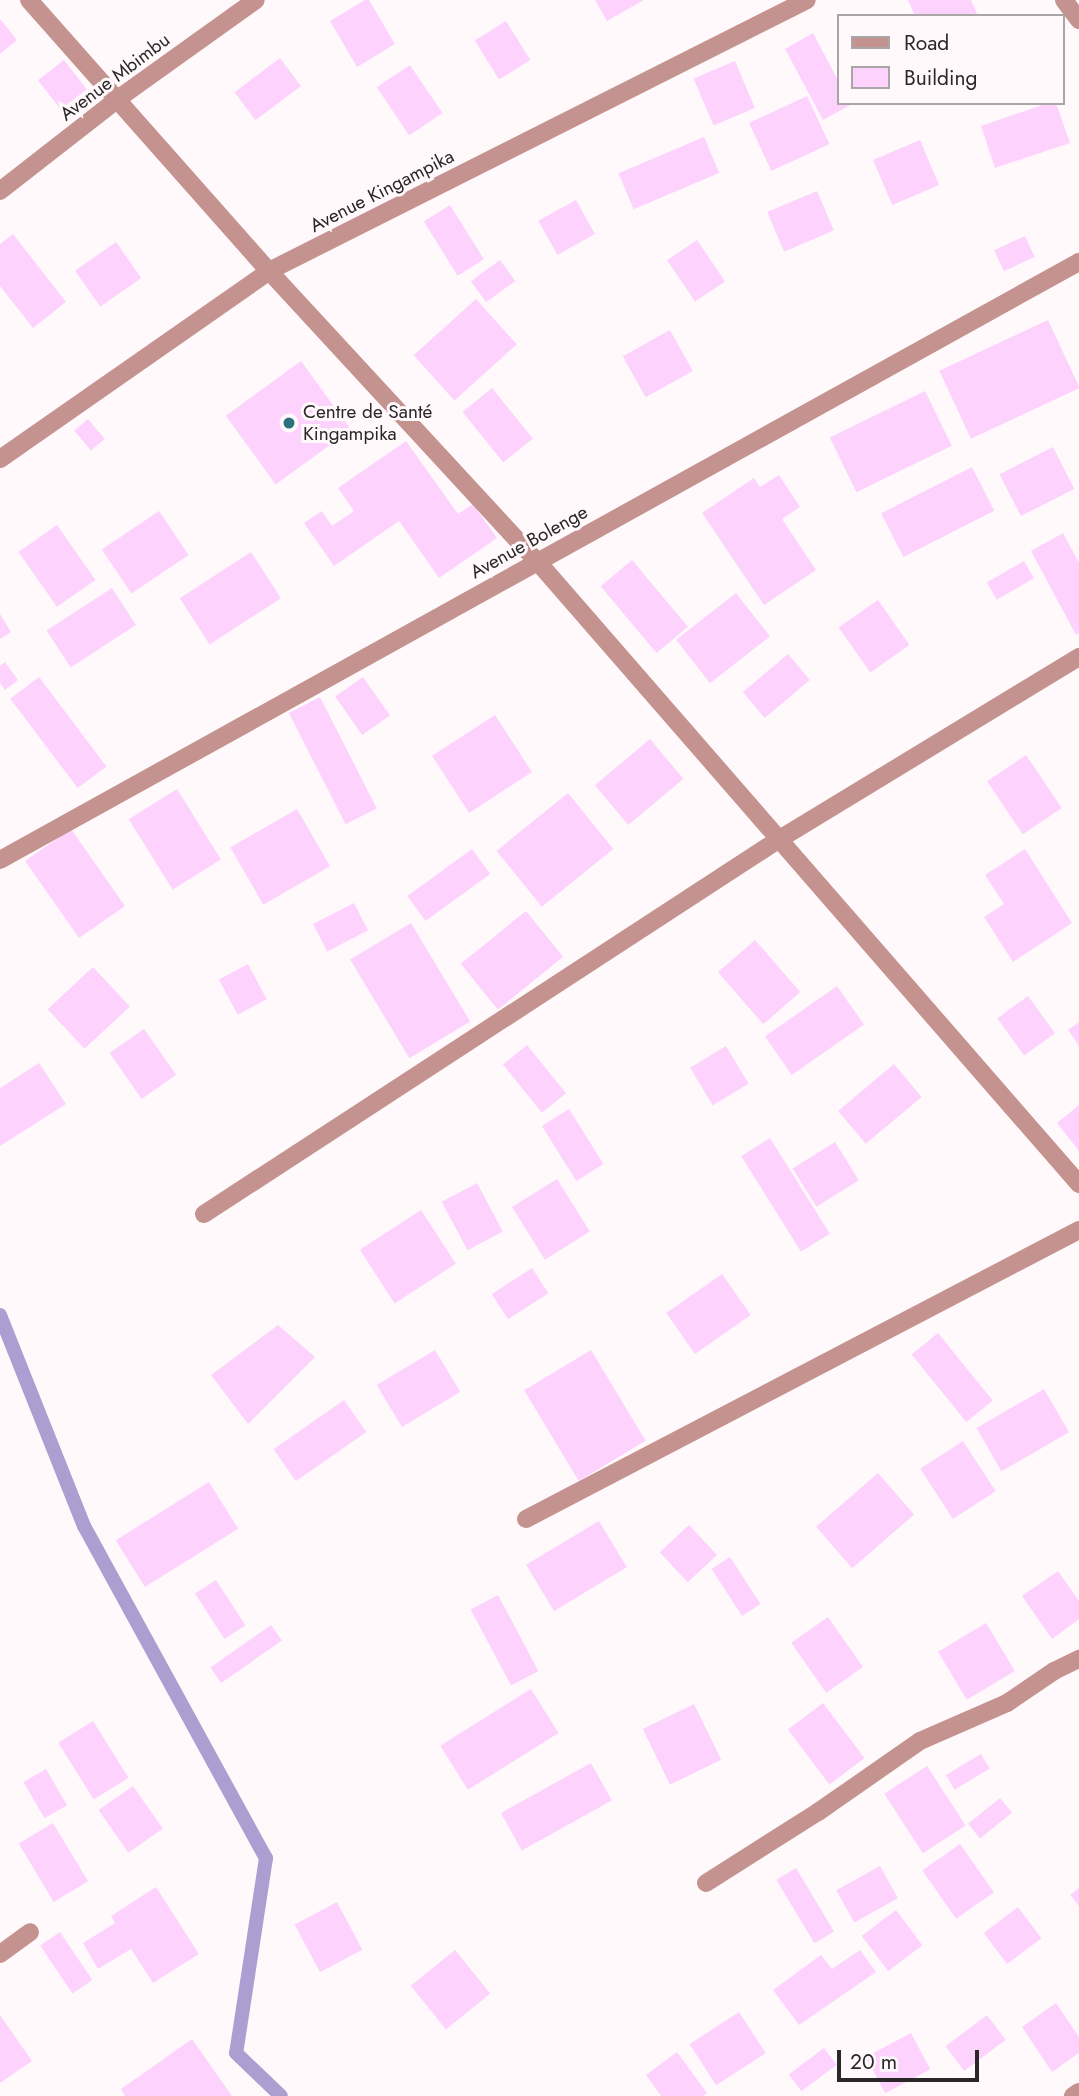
<!DOCTYPE html>
<html>
<head>
<meta charset="utf-8">
<style>
	body { margin:0 }
	#map { position:relative; width:1079px; height:2096px; overflow:hidden; background:#fff9fb; font-family:Jost,sans-serif }
	div>[style] { position:absolute }
	[style*='--x'] { left:calc(var(--x)*1px); top:calc(var(--y)*1px); width:calc(var(--w)*1px); rotate:calc(var(--a)*1deg) }
	.stream>* { height:14px; margin:-7px; padding:0 7px; transform-origin:7px; border-radius:7px; background:#ac9ed0 }
	.building>* { inset:0; background:#fdd3fe; transform-origin:0 0 }
	.street>* { height:18px; margin:-9px; padding:0 9px; transform-origin:9px; border-radius:9px; background:#c4938f }
	.dots>* { width:19px; height:19px; translate:-50% -50%; box-sizing:border-box; border:4px solid #fff9fb; border-radius:50% }
	span { translate:-50% -50%; white-space:nowrap; text-align:center; line-height:1.15; -webkit-text-stroke:6px #fff9fb; paint-order:stroke }
	.street-label { font-size:19px; color:#2a2728 }
	.poi-label { font-size:19px; color:#2a2728 }
	.left { translate:0 -50%; text-align:left }
	.legend { position:absolute; left:837px; top:14px; width:228px; height:91px; box-sizing:border-box; background:#fff9fb; border:2px solid #aaa5a7; margin:0; padding:9px 12px; list-style:none; font-size:21px; color:#2a2728 }
	.legend li { display:flex; align-items:center; gap:14px; height:35px }
	.legend b { width:35px; border:2px solid #aaa5a7 }
	.scale { position:absolute; left:837px; top:2050px; width:142px; height:32px; box-sizing:border-box; border:4px solid #2a2728; border-top:0; padding-left:9px; font-size:21px; line-height:24px; white-space:nowrap; color:#2a2728; -webkit-text-stroke:5px #fff9fb; paint-order:stroke }
</style>
</head>
<body>
<div id="map">
	<div class="stream">
		<i style="--x:0;--y:1315;--w:227;--a:68.3"></i>
		<i style="--x:84;--y:1526;--w:379;--a:61.3"></i>
		<i style="--x:266;--y:1858;--w:197;--a:98.7"></i>
		<i style="--x:236;--y:2053;--w:62;--a:43.7"></i>
	</div>
	<div class="building">
		<i style="clip-path:polygon(365px 0,369px 0,395px 44px,357px 67px,330px 21px)"></i>
		<i style="clip-path:polygon(595px 0,644px 0,607px 21px)"></i>
		<i style="clip-path:polygon(908px 0,971px 0,978px 16px,915px 16px)"></i>
		<i style="clip-path:polygon(0 19px,17px 40px,0 54px)"></i>
		<i style="left:506px;top:21px;width:46px;height:37px;rotate:58deg"></i>
		<i style="clip-path:polygon(813px 33px,839px 82px,839px 103px,854px 103px,823px 120px,785px 49px)"></i>
		<i style="left:280px;top:58px;width:35px;height:57px;rotate:53deg"></i>
		<i style="left:64px;top:60px;width:37px;height:33px;rotate:52deg"></i>
		<i style="left:735px;top:61px;width:51px;height:45px;rotate:67deg"></i>
		<i style="left:410px;top:65px;width:58px;height:40px;rotate:56deg"></i>
		<i style="left:807px;top:96px;width:53px;height:64px;rotate:65deg"></i>
		<i style="clip-path:polygon(1048px 103px,1056px 103px,1070px 143px,995px 168px,981px 126px)"></i>
		<i style="left:704px;top:137px;width:39px;height:93px;rotate:67deg"></i>
		<i style="left:920px;top:140px;width:49px;height:51px;rotate:67deg"></i>
		<i style="left:817px;top:191px;width:43px;height:54px;rotate:67deg"></i>
		<i style="left:576px;top:200px;width:39px;height:43px;rotate:61deg"></i>
		<i style="left:450px;top:205px;width:64px;height:31px;rotate:58deg"></i>
		<i style="clip-path:polygon(13px 234px,66px 302px,33px 328px,0 286px,0 244px)"></i>
		<i style="left:1025px;top:236px;width:23px;height:34px;rotate:65deg"></i>
		<i style="left:697px;top:240px;width:50px;height:36px;rotate:56deg"></i>
		<i style="left:116px;top:242px;width:44px;height:50px;rotate:55deg"></i>
		<i style="left:500px;top:260px;width:26px;height:36px;rotate:54deg"></i>
		<i style="left:476px;top:299px;width:61px;height:84px;rotate:48deg"></i>
		<i style="left:1048px;top:320px;width:75px;height:120px;rotate:65deg"></i>
		<i style="left:670px;top:330px;width:47px;height:54px;rotate:61deg"></i>
		<i style="left:301px;top:361px;width:85px;height:93px;rotate:54deg"></i>
		<i style="left:492px;top:388px;width:65px;height:38px;rotate:51deg"></i>
		<i style="left:925px;top:391px;width:61px;height:106px;rotate:64deg"></i>
		<i style="left:88px;top:419px;width:26px;height:18px;rotate:50deg"></i>
		<i style="clip-path:polygon(406px 441px,458px 514px,473px 504px,497px 538px,439px 578px,399px 521px,334px 566px,304px 523px,322px 511px,332px 526px,354px 511px,338px 488px)"></i>
		<i style="left:1053px;top:447px;width:47px;height:60px;rotate:63deg"></i>
		<i style="left:972px;top:467px;width:49px;height:102px;rotate:63deg"></i>
		<i style="clip-path:polygon(779px 475px,800px 507px,782px 519px,816px 570px,764px 605px,702px 513px,754px 478px,760px 487px)"></i>
		<i style="left:159px;top:511px;width:53px;height:69px;rotate:56deg"></i>
		<i style="left:57px;top:525px;width:67px;height:47px;rotate:55deg"></i>
		<i style="clip-path:polygon(1063px 533px,1079px 563px,1079px 633px,1076px 635px,1031px 551px)"></i>
		<i style="left:251px;top:552px;width:55px;height:85px;rotate:57deg"></i>
		<i style="left:632px;top:560px;width:87px;height:41px;rotate:50deg"></i>
		<i style="left:1024px;top:561px;width:20px;height:43px;rotate:60deg"></i>
		<i style="left:112px;top:588px;width:44px;height:78px;rotate:57deg"></i>
		<i style="left:736px;top:593px;width:55px;height:76px;rotate:52deg"></i>
		<i style="left:878px;top:600px;width:55px;height:48px;rotate:55deg"></i>
		<i style="clip-path:polygon(0 614px,11px 632px,0 639px)"></i>
		<i style="left:788px;top:654px;width:34px;height:59px;rotate:50deg"></i>
		<i style="clip-path:polygon(5px 662px,18px 680px,5px 690px,0 683px,0 666px)"></i>
		<i style="left:39px;top:677px;width:112px;height:36px;rotate:53deg"></i>
		<i style="left:363px;top:677px;width:47px;height:34px;rotate:55deg"></i>
		<i style="left:320px;top:697px;width:125px;height:35px;rotate:63deg"></i>
		<i style="left:495px;top:715px;width:68px;height:75px;rotate:57deg"></i>
		<i style="left:650px;top:739px;width:52px;height:72px;rotate:50deg"></i>
		<i style="left:1026px;top:755px;width:64px;height:47px;rotate:56deg"></i>
		<i style="left:177px;top:789px;width:83px;height:57px;rotate:58deg"></i>
		<i style="left:568px;top:793px;width:72px;height:92px;rotate:51deg"></i>
		<i style="left:297px;top:809px;width:66px;height:77px;rotate:60deg"></i>
		<i style="left:71px;top:829px;width:94px;height:56px;rotate:55deg"></i>
		<i style="left:472px;top:849px;width:31px;height:80px;rotate:54deg"></i>
		<i style="clip-path:polygon(1025px 849px,1072px 923px,1013px 962px,984px 917px,1004px 904px,985px 875px)"></i>
		<i style="left:354px;top:903px;width:31px;height:46px;rotate:63deg"></i>
		<i style="left:526px;top:911px;width:59px;height:84px;rotate:51deg"></i>
		<i style="left:411px;top:923px;width:115px;height:71px;rotate:59deg"></i>
		<i style="left:755px;top:940px;width:69px;height:49px;rotate:49deg"></i>
		<i style="left:248px;top:964px;width:40px;height:33px;rotate:62deg"></i>
		<i style="left:93px;top:967px;width:54px;height:62px;rotate:47deg"></i>
		<i style="left:837px;top:986px;width:47px;height:88px;rotate:55deg"></i>
		<i style="left:1028px;top:996px;width:46px;height:38px;rotate:54deg"></i>
		<i style="clip-path:polygon(1079px 1022px,1079px 1046px,1068px 1030px)"></i>
		<i style="left:144px;top:1029px;width:56px;height:42px;rotate:55deg"></i>
		<i style="left:527px;top:1045px;width:62px;height:31px;rotate:51deg"></i>
		<i style="left:726px;top:1046px;width:44px;height:42px;rotate:59deg"></i>
		<i style="clip-path:polygon(39px 1063px,66px 1104px,0 1146px,0 1088px)"></i>
		<i style="left:894px;top:1064px;width:43px;height:73px;rotate:50deg"></i>
		<i style="clip-path:polygon(1079px 1105px,1079px 1151px,1057px 1123px)"></i>
		<i style="left:569px;top:1109px;width:65px;height:32px;rotate:58deg"></i>
		<i style="left:770px;top:1138px;width:113px;height:34px;rotate:58deg"></i>
		<i style="left:835px;top:1142px;width:45px;height:50px;rotate:58deg"></i>
		<i style="left:557px;top:1179px;width:62px;height:53px;rotate:58deg"></i>
		<i style="left:477px;top:1183px;width:55px;height:40px;rotate:62deg"></i>
		<i style="left:421px;top:1210px;width:64px;height:73px;rotate:57deg"></i>
		<i style="left:532px;top:1268px;width:30px;height:48px;rotate:57deg"></i>
		<i style="left:722px;top:1274px;width:50px;height:68px;rotate:55deg"></i>
		<i style="clip-path:polygon(278px 1325px,315px 1357px,248px 1424px,211px 1375px)"></i>
		<i style="left:938px;top:1333px;width:87px;height:34px;rotate:51deg"></i>
		<i style="left:435px;top:1350px;width:49px;height:68px;rotate:59deg"></i>
		<i style="left:591px;top:1350px;width:106px;height:78px;rotate:59deg"></i>
		<i style="left:1044px;top:1389px;width:50px;height:78px;rotate:60deg"></i>
		<i style="left:344px;top:1400px;width:39px;height:86px;rotate:55deg"></i>
		<i style="left:963px;top:1441px;width:60px;height:51px;rotate:57deg"></i>
		<i style="left:878px;top:1473px;width:55px;height:82px;rotate:49deg"></i>
		<i style="left:209px;top:1482px;width:55px;height:110px;rotate:58deg"></i>
		<i style="left:599px;top:1521px;width:54px;height:85px;rotate:59deg"></i>
		<i style="left:689px;top:1525px;width:41px;height:40px;rotate:47deg"></i>
		<i style="left:730px;top:1557px;width:56px;height:22px;rotate:57deg"></i>
		<i style="clip-path:polygon(1058px 1571px,1079px 1601px,1079px 1619px,1052px 1639px,1022px 1596px)"></i>
		<i style="left:216px;top:1580px;width:54px;height:25px;rotate:57deg"></i>
		<i style="left:498px;top:1595px;width:86px;height:31px;rotate:62deg"></i>
		<i style="left:828px;top:1617px;width:61px;height:45px;rotate:55deg"></i>
		<i style="left:986px;top:1623px;width:56px;height:56px;rotate:59deg"></i>
		<i style="left:271px;top:1625px;width:19px;height:74px;rotate:55deg"></i>
		<i style="left:531px;top:1689px;width:52px;height:107px;rotate:58deg"></i>
		<i style="left:823px;top:1703px;width:69px;height:44px;rotate:53deg"></i>
		<i style="left:694px;top:1704px;width:62px;height:57px;rotate:64deg"></i>
		<i style="left:93px;top:1721px;width:67px;height:41px;rotate:58deg"></i>
		<i style="left:981px;top:1754px;width:17px;height:41px;rotate:59deg"></i>
		<i style="left:591px;top:1763px;width:43px;height:103px;rotate:61deg"></i>
		<i style="left:927px;top:1766px;width:71px;height:51px;rotate:57deg"></i>
		<i style="left:46px;top:1769px;width:42px;height:26px;rotate:60deg"></i>
		<i style="left:133px;top:1786px;width:52px;height:42px;rotate:55deg"></i>
		<i style="left:1000px;top:1798px;width:19px;height:41px;rotate:51deg"></i>
		<i style="left:53px;top:1823px;width:68px;height:40px;rotate:59deg"></i>
		<i style="left:960px;top:1844px;width:59px;height:46px;rotate:55deg"></i>
		<i style="left:880px;top:1866px;width:37px;height:50px;rotate:61deg"></i>
		<i style="left:796px;top:1868px;width:74px;height:23px;rotate:59deg"></i>
		<i style="clip-path:polygon(156px 1887px,199px 1954px,153px 1983px,131px 1949px,98px 1969px,83px 1943px,115px 1923px,111px 1916px)"></i>
		<i style="clip-path:polygon(1079px 1888px,1079px 1906px,1070px 1895px)"></i>
		<i style="left:337px;top:1902px;width:54px;height:48px;rotate:62deg"></i>
		<i style="left:1018px;top:1907px;width:39px;height:43px;rotate:53deg"></i>
		<i style="left:896px;top:1910px;width:44px;height:43px;rotate:53deg"></i>
		<i style="left:60px;top:1932px;width:58px;height:24px;rotate:56deg"></i>
		<i style="left:455px;top:1950px;width:56px;height:57px;rotate:51deg"></i>
		<i style="clip-path:polygon(860px 1950px,876px 1972px,799px 2025px,773px 1990px,821px 1955px,832px 1969px)"></i>
		<i style="clip-path:polygon(1056px 2003px,1079px 2037px,1079px 2053px,1052px 2072px,1022px 2027px)"></i>
		<i style="left:739px;top:2012px;width:49px;height:59px;rotate:57deg"></i>
		<i style="clip-path:polygon(0 2015px,32px 2061px,0 2083px)"></i>
		<i style="left:987px;top:2015px;width:31px;height:52px;rotate:53deg"></i>
		<i style="left:911px;top:2033px;width:41px;height:51px;rotate:62deg"></i>
		<i style="clip-path:polygon(192px 2039px,232px 2096px,125px 2096px,121px 2089px)"></i>
		<i style="left:824px;top:2048px;width:21px;height:44px;rotate:53deg"></i>
		<i style="clip-path:polygon(677px 2052px,707px 2093px,703px 2096px,661px 2096px,646px 2075px)"></i>
	</div>
	<div class="street">
		<i style="--x:29;--y:0;--w:362;--a:48.5"></i>
		<i style="--x:269;--y:271;--w:395;--a:47.3"></i>
		<i style="--x:537;--y:561;--w:826;--a:48.98"></i>
		<i style="--x:1064;--y:0;--w:25;--a:53"></i>
		<i style="--x:0;--y:191;--w:151;--a:-38"></i>
		<i style="--x:119;--y:98;--w:168;--a:-35.6"></i>
		<i style="--x:0;--y:459;--w:328;--a:-34.9"></i>
		<i style="--x:269;--y:271;--w:602;--a:-26.74"></i>
		<i style="--x:0;--y:860;--w:1234;--a:-29"></i>
		<i style="--x:204;--y:1214;--w:685;--a:-33.09"></i>
		<i style="--x:778;--y:840;--w:352;--a:-31.3"></i>
		<i style="--x:526;--y:1519;--w:624;--a:-27.59"></i>
		<i style="--x:706;--y:1883;--w:133;--a:-32.4"></i>
		<i style="--x:818;--y:1812;--w:124;--a:-34.8"></i>
		<i style="--x:920;--y:1741;--w:95;--a:-23.6"></i>
		<i style="--x:1007;--y:1703;--w:57;--a:-34.2"></i>
		<i style="--x:1054;--y:1671;--w:28;--a:-26"></i>
		<i style="--x:0;--y:1954;--w:37;--a:-36"></i>
		<i style="--x:1073;--y:2096;--w:7;--a:-34"></i>
	</div>
	<div class="dots">
		<i style="left:289px;top:423px;background:#2b727e"></i>
	</div>
	<div class="street-label">
		<span style="left:115px;top:77px;rotate:-37deg">Avenue Mbimbu</span>
		<span style="left:382px;top:191px;rotate:-27deg">Avenue Kingampika</span>
		<span style="left:529px;top:542px;rotate:-29deg">Avenue Bolenge</span>
	</div>
	<div class="poi-label">
		<span class="left" style="left:303px;top:423px">Centre de Santé<br>Kingampika</span>
	</div>
	<ul class="legend">
	<li><b style="height:9px;background:#c4938f"></b>Road</li>
	<li><b style="height:19px;background:#fdd3fe"></b>Building</li>
	</ul>
	<div class="scale">20 m</div>
</div>
</body>
</html>
